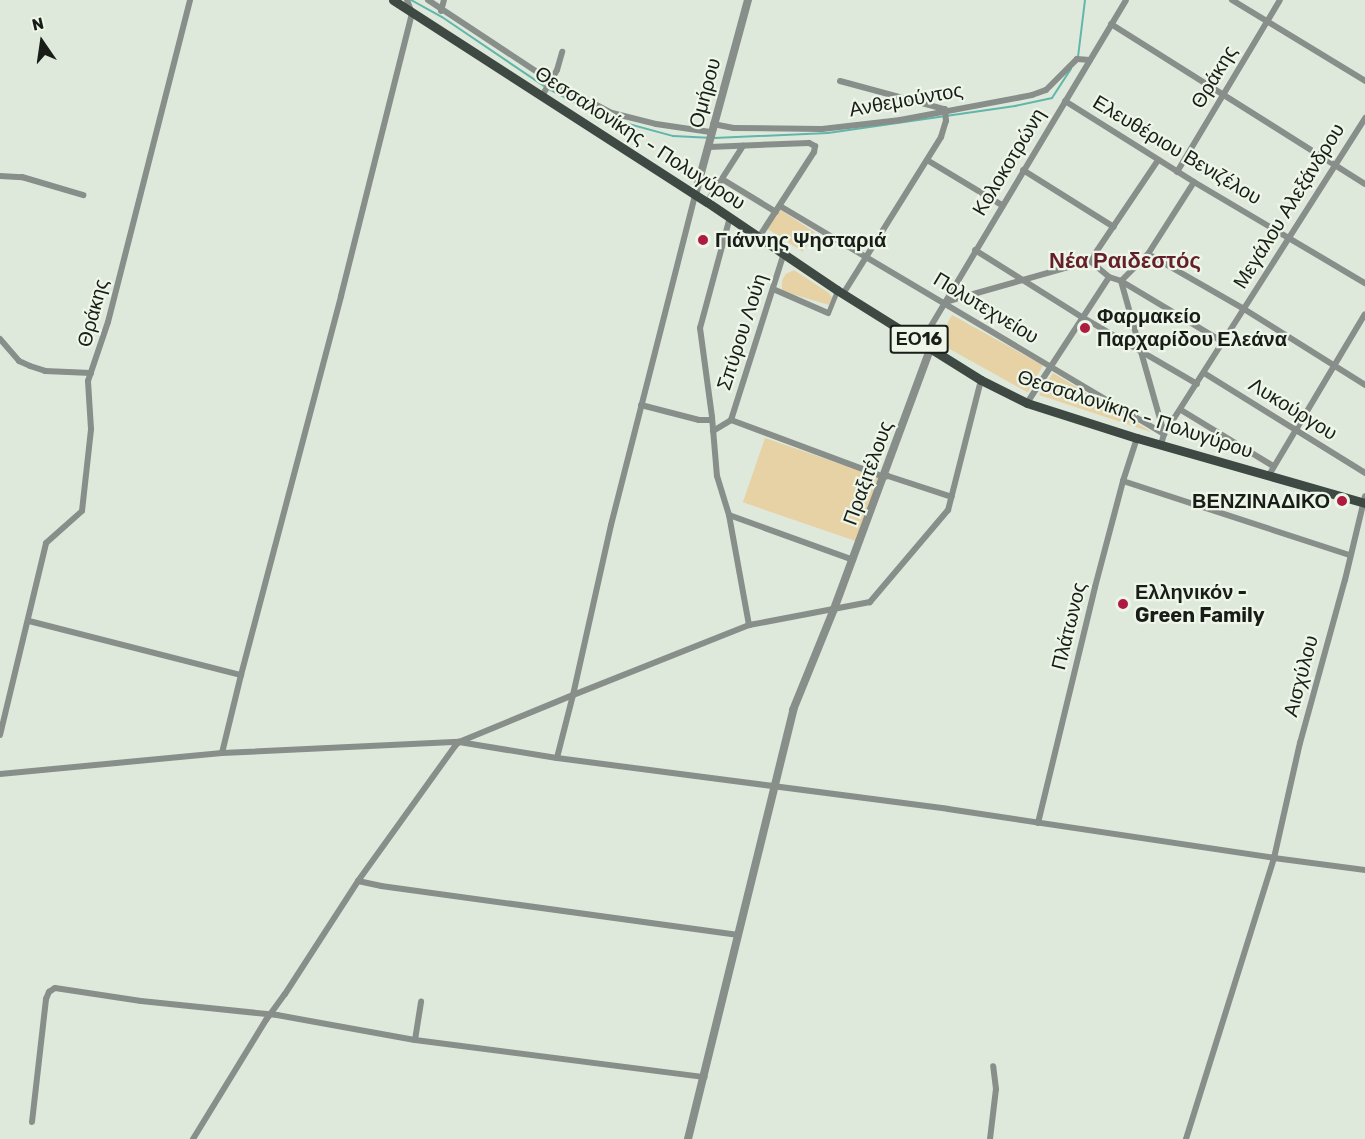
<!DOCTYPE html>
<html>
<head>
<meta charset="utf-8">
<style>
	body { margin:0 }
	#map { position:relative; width:1365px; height:1139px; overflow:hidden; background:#dfe9db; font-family:Rubik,sans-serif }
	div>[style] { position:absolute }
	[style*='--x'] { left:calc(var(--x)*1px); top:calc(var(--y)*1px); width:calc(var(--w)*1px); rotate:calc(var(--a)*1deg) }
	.green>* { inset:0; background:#e6d2a4; transform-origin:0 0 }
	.stream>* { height:2px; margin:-1px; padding:0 1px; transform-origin:1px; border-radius:1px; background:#60b6ab }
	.pedestrian>* { height:4.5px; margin:-2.25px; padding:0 2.25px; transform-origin:2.25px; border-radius:2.25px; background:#888f8b }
	.minor>* { height:6px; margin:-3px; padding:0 3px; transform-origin:3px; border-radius:3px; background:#888f8b }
	.tertiary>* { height:8px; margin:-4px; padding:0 4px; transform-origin:4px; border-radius:4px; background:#888f8b }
	.primary>* { height:9px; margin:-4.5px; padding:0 4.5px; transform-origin:4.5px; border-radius:4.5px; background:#3d4942 }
	.dots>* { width:16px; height:16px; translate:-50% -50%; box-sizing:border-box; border:3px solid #edf6e8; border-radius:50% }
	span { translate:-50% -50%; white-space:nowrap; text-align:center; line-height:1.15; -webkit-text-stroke:4.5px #edf6e8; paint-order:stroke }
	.shield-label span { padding:2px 4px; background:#edf6e8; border:2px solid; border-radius:4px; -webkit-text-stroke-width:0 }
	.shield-label { font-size:18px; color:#191d18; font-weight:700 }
	.street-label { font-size:20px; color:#191d18 }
	.poi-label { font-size:20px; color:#191d18; font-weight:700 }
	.left { translate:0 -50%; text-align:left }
	.right { translate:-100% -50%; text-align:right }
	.quarter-label { font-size:22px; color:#641f2a; font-weight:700 }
	.north { position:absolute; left:12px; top:12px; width:60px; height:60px; -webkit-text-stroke:4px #edf6e8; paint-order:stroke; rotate:347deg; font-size:16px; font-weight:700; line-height:24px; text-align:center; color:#191d18 }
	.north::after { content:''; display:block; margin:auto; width:21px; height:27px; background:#191d18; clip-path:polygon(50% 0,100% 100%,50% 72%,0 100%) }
</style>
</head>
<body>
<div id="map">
	<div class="green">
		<i style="left:779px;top:209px;width:43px;height:23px;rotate:33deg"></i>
		<i style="clip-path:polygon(794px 270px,829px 293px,832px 298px,829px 305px,782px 291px,782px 280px,786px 274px)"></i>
		<i style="left:952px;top:315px;width:104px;height:31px;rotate:29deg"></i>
		<i style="clip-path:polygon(1053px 373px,1145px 428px,1151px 432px,1039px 395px)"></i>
		<i style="left:765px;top:438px;width:120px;height:68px;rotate:19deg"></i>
	</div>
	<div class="stream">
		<i style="--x:411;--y:0;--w:35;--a:29"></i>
		<i style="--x:442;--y:17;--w:127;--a:34.1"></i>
		<i style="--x:547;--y:88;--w:63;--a:27.4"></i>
		<i style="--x:603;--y:117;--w:73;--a:15.2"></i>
		<i style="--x:673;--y:136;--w:35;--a:3"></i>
		<i style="--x:1078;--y:57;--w:57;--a:-83"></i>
		<i style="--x:714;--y:138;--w:114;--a:-2.5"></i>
		<i style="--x:828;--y:133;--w:189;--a:-8.2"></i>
		<i style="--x:1015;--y:106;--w:38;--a:-12"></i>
		<i style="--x:1052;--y:98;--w:35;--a:-57"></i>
	</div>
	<div class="pedestrian">
		<i style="--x:828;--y:313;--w:24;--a:-68"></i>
	</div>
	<div class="minor">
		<i style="--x:428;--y:0;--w:147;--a:33.4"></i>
		<i style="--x:551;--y:81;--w:69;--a:27.7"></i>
		<i style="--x:612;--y:113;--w:45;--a:14"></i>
		<i style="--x:656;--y:124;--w:55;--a:8.4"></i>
		<i style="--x:1232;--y:0;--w:156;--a:31.3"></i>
		<i style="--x:441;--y:11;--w:11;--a:-75"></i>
		<i style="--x:1111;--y:24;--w:300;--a:32.2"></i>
		<i style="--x:840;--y:81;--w:108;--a:15.1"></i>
		<i style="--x:542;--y:96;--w:30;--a:-60"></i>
		<i style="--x:557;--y:70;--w:19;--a:-74"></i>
		<i style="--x:1065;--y:101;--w:152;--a:32.1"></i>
		<i style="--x:1194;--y:182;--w:199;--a:30.6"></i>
		<i style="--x:713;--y:124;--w:21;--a:11"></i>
		<i style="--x:734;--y:128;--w:88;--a:0.7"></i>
		<i style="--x:822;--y:129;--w:79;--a:-6.6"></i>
		<i style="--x:900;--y:120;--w:134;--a:-10.7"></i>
		<i style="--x:1032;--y:95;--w:15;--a:-20"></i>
		<i style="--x:1046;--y:90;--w:44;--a:-45"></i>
		<i style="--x:1077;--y:59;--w:13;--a:4"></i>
		<i style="--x:709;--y:147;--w:100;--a:-2.3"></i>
		<i style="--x:809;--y:143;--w:7;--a:27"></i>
		<i style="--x:815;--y:146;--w:6;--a:99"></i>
		<i style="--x:814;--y:152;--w:101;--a:122.9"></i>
		<i style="--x:927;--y:160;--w:87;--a:31"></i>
		<i style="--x:1023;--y:170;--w:107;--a:32.1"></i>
		<i style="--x:1177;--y:172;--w:200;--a:-59.1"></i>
		<i style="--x:0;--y:176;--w:22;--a:3"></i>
		<i style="--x:22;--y:177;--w:64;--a:16.4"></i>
		<i style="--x:722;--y:179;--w:63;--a:31.4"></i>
		<i style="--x:707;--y:202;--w:67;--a:-57.3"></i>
		<i style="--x:780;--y:206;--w:447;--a:30.7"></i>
		<i style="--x:730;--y:217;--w:115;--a:105.1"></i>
		<i style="--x:700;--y:328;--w:90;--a:82.3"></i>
		<i style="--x:712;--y:417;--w:59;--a:85.2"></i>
		<i style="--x:717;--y:476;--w:41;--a:72.9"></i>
		<i style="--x:729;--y:515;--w:112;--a:79.7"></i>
		<i style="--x:975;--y:250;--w:126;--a:32.1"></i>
		<i style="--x:1082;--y:317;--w:133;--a:30.2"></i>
		<i style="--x:1148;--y:254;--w:111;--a:29.8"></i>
		<i style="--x:1244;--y:309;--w:143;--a:32.1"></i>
		<i style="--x:1090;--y:261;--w:25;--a:40"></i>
		<i style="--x:1109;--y:277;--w:13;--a:18"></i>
		<i style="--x:1121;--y:281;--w:119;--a:30.9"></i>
		<i style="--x:773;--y:289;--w:60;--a:23.6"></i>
		<i style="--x:843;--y:294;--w:185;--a:-58"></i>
		<i style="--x:941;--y:137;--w:17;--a:-73"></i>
		<i style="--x:946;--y:121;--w:12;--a:-95"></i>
		<i style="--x:945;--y:302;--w:151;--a:-15.8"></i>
		<i style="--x:1090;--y:261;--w:122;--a:-56"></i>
		<i style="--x:0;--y:339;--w:29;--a:49"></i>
		<i style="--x:19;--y:361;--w:12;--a:24"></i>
		<i style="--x:30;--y:366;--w:16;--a:18"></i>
		<i style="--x:45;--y:371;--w:46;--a:2.5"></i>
		<i style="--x:922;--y:341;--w:397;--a:-59.1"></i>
		<i style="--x:1204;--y:373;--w:190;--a:31.8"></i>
		<i style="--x:981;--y:380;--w:134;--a:104.2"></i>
		<i style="--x:948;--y:510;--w:121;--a:130.3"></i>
		<i style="--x:870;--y:602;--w:123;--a:169.2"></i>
		<i style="--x:749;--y:625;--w:189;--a:158.3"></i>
		<i style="--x:573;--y:695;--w:65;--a:104.3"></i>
		<i style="--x:557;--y:758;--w:394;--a:7.4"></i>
		<i style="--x:948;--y:809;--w:330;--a:8.5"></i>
		<i style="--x:1274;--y:858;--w:118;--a:-77.3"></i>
		<i style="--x:1300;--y:743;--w:169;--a:-74.6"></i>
		<i style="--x:1345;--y:580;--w:86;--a:-76.6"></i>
		<i style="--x:1027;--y:403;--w:150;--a:-56.9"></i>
		<i style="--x:641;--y:405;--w:60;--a:14.5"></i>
		<i style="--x:699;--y:420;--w:13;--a:0"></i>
		<i style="--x:1181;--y:410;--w:108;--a:31.3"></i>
		<i style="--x:731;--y:420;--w:175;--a:-72.4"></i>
		<i style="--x:713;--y:431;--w:21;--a:-31"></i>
		<i style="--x:731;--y:420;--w:163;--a:20.4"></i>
		<i style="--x:884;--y:477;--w:4;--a:-14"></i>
		<i style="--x:888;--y:476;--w:67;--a:18.2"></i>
		<i style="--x:1164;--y:433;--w:158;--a:-105.8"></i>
		<i style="--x:1121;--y:281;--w:38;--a:-45"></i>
		<i style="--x:1148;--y:254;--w:85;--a:-57.4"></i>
		<i style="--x:1161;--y:445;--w:11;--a:-75"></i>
		<i style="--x:1164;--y:434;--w:375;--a:-57.5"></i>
		<i style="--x:1269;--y:475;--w:187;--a:-59.2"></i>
		<i style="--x:1123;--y:481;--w:239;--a:18.1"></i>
		<i style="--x:729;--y:515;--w:132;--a:19.9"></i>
		<i style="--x:29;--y:621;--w:219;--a:14.3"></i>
		<i style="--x:241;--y:675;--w:392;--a:-75.2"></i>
		<i style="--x:341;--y:296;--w:292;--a:-75.9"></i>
		<i style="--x:412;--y:13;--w:14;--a:-111"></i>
		<i style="--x:241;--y:675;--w:80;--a:103.7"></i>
		<i style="--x:222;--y:753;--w:237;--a:-2.7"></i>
		<i style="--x:459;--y:742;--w:123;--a:-22.4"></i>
		<i style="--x:573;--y:695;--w:174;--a:-77.4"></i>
		<i style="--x:611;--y:525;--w:341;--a:-75.7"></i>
		<i style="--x:0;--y:735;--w:197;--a:-76.5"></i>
		<i style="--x:46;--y:543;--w:48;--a:-41.6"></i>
		<i style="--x:82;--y:511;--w:82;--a:-83.7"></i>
		<i style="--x:91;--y:429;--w:48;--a:-93.6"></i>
		<i style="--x:88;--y:381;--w:62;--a:-71.3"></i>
		<i style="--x:108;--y:322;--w:332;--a:-75.7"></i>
		<i style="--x:0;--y:774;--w:223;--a:-5.4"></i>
		<i style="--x:1038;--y:823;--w:243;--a:-76.4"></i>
		<i style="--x:1095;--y:587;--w:110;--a:-75.2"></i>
		<i style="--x:1123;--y:481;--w:45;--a:-72"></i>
		<i style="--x:358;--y:881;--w:24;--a:12"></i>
		<i style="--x:381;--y:886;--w:359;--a:7.8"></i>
		<i style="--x:415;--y:1040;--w:39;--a:-81"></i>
		<i style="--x:32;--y:1122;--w:124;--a:-83.5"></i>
		<i style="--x:46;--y:999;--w:8;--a:-67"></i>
		<i style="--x:49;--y:992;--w:7;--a:-34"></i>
		<i style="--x:55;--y:988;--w:87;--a:8.6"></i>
		<i style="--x:141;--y:1001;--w:137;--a:5.9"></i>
		<i style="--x:277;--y:1015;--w:140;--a:10.3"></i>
		<i style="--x:415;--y:1040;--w:292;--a:7.3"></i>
		<i style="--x:193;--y:1139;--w:140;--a:-58.5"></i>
		<i style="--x:266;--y:1020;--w:32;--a:-54"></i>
		<i style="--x:285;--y:994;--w:135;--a:-57.1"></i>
		<i style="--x:358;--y:881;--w:166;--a:-54.3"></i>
		<i style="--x:455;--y:746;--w:6;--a:-45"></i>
		<i style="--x:459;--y:742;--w:99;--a:9.3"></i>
		<i style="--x:990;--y:1139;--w:50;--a:-83.2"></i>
		<i style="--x:996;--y:1089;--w:23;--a:-97"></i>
		<i style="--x:1186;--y:1139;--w:294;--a:-72.6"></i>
		<i style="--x:1274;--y:858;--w:92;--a:7.5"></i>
	</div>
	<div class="tertiary">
		<i style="--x:695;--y:195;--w:202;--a:-74.8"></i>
		<i style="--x:688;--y:1139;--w:442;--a:-76.2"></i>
		<i style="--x:793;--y:710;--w:109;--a:-67.9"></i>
		<i style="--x:834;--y:609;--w:279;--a:-69.7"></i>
	</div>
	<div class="primary">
		<i style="--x:393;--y:0;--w:373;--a:32.8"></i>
		<i style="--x:707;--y:202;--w:157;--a:34.1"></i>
		<i style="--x:837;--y:290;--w:170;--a:32"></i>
		<i style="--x:981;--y:380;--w:51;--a:26.6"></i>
		<i style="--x:1027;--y:403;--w:115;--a:17.7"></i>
		<i style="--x:1137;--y:438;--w:237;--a:15.9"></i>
	</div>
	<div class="dots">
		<i style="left:703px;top:240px;background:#ae1a40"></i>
		<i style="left:1085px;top:328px;background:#ae1a40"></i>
		<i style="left:1342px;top:501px;background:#ae1a40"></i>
		<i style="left:1123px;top:604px;background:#ae1a40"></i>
	</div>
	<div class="shield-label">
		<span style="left:919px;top:339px">ΕΟ16</span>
	</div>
	<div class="street-label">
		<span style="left:1214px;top:77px;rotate:-59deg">Θράκης</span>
		<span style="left:705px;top:93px;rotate:-75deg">Ομήρου</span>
		<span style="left:906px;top:100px;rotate:-10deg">Ανθεμούντος</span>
		<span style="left:640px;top:138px;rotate:33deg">Θεσσαλονίκης - Πολυγύρου</span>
		<span style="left:1177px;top:150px;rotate:31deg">Ελευθέριου Βενιζέλου</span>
		<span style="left:1009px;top:162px;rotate:-59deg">Κολοκοτρώνη</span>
		<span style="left:1289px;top:206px;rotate:-58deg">Μεγάλου Αλεξάνδρου</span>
		<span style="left:986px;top:308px;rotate:31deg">Πολυτεχνείου</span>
		<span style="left:93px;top:313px;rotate:-75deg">Θράκης</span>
		<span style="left:742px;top:332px;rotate:-72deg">Σπύρου Λούη</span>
		<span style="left:1293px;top:409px;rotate:32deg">Λυκούργου</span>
		<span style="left:1135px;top:414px;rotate:18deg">Θεσσαλονίκης - Πολυγύρου</span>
		<span style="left:868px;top:473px;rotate:-70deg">Πραξιτέλους</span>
		<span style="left:1069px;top:626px;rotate:-76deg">Πλάτωνος</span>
		<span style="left:1301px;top:676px;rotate:-75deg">Αισχύλου</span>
	</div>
	<div class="poi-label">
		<span class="left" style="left:715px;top:240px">Γιάννης Ψησταριά</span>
		<span class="left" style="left:1097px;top:328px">Φαρμακείο<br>Παρχαρίδου Ελεάνα</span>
		<span class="right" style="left:1330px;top:501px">ΒΕΝΖΙΝΑΔΙΚΟ</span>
		<span class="left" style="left:1135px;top:604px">Ελληνικόν -<br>Green Family</span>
	</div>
	<div class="quarter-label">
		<span style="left:1125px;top:261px">Νέα Ραιδεστός</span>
	</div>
	<div class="north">N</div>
</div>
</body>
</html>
